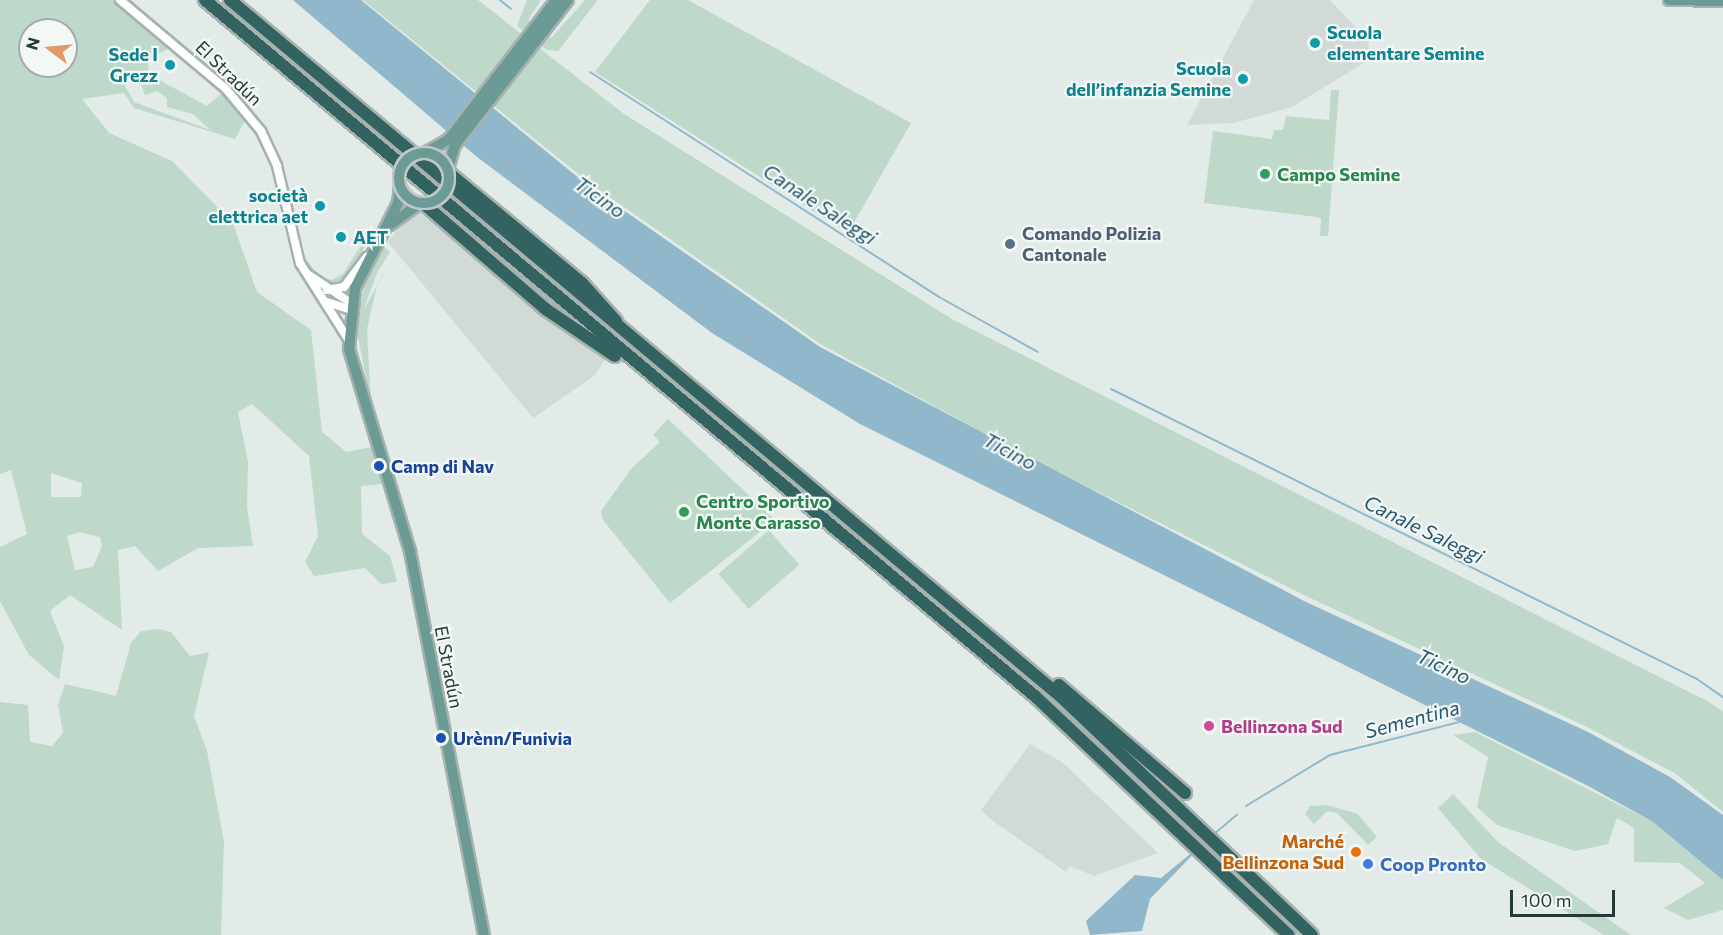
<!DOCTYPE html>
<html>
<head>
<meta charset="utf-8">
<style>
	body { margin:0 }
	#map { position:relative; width:1723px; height:935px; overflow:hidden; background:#e2ebe8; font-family:Commissioner,sans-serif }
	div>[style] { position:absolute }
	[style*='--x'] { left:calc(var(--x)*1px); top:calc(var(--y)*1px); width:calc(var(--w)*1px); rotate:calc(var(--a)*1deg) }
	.built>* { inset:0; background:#d1dad7 }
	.green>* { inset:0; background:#bed9c9; transform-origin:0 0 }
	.water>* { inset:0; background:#91b8ca }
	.stream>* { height:2px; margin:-1px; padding:0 1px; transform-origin:1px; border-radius:1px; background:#91b8ca }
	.roads { filter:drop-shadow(2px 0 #a5b2af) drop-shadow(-2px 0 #a5b2af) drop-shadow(0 2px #a5b2af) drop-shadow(0 -2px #a5b2af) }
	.tertiary>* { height:8px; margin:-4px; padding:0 4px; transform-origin:4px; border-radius:4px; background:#fff }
	.primary>* { height:10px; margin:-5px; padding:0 5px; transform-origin:5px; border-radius:5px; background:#6c9b96 }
	.motorway>* { height:12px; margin:-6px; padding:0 6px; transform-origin:6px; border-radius:6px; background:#336360 }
	.bridges { filter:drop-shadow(2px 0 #c2c8c7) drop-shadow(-2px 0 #c2c8c7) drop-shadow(0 2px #c2c8c7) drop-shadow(0 -2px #c2c8c7) }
	.primary-bridge>* { height:10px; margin:-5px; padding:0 5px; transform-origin:5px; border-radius:5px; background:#6c9b96 }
	.primary-bridge>.ring { margin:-5px; padding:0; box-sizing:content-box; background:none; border:10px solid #6c9b96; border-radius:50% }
	.dots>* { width:16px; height:16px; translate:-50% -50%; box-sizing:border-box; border:3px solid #f3f8f6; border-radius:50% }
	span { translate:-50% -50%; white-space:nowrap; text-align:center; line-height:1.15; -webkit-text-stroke:4.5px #f3f8f6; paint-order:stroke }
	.culture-label { font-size:18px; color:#0d838f; font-weight:700 }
	.left { translate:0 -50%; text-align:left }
	.right { translate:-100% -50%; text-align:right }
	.street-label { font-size:18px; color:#243a37 }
	.leisure-label { font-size:18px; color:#27864d; font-weight:700 }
	.service-label { font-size:18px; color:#4e5e75; font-weight:700 }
	.transit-label { font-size:18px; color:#164399; font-weight:700 }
	.hotel-label { font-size:18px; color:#b23c85; font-weight:700 }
	.food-label { font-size:18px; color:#c56008; font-weight:700 }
	.shop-label { font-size:18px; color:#366cbe; font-weight:700 }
	.water-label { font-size:20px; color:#25576f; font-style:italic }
	.north { position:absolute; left:18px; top:18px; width:60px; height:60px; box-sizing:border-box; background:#f3f8f6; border:2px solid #a0acaa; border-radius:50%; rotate:286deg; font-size:16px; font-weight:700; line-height:24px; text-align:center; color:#243a37 }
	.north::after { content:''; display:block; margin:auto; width:21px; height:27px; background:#e29969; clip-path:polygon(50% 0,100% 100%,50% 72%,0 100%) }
	.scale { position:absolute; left:1510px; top:890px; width:105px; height:27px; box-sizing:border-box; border:3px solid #243a37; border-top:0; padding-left:8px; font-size:18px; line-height:21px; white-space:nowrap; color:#243a37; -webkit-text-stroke:4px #f3f8f6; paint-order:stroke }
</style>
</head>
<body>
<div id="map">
	<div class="built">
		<i style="clip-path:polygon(1254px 0,1330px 0,1369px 41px,1367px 61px,1292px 107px,1233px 123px,1187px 125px)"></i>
		<i style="clip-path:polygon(418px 212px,606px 358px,594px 376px,533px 418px,388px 242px,408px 216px)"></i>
		<i style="clip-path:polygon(1030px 744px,1062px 762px,1158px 853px,1094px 876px,1070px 866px,1066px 872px,993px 821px,981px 810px)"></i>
	</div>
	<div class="green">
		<i style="clip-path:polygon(evenodd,0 0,120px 0,175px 44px,147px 61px,150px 75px,207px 106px,222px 93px,246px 119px,235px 139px,134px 108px,124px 93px,82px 99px,109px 133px,172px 161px,233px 223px,257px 292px,311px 330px,322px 432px,346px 452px,377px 446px,391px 483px,361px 486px,362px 534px,390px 556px,397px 582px,381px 584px,365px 568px,314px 576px,305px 562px,318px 536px,309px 456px,252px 404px,238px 412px,248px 462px,247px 507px,253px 546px,198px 548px,158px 571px,135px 546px,118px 550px,122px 630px,70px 595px,50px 611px,64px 646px,59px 680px,29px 655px,0 601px,0 547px,27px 534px,11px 470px,0 474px,0 0,30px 30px,66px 30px,66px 66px,30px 66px,30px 30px,0 0,121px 79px,140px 81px,145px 95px,157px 91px,167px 98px,167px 107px,193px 114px,210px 130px,134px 102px,121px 79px,0 0,51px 473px,82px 483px,81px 497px,51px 497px,51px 473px,0 0,79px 532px,100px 537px,102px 546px,93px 567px,75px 570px,67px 536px,79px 532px)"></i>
		<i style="clip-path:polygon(363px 0,478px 0,624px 114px,952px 319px,1709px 702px,1723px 712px,1723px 812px,1676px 774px,1589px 728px,1308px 597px,1032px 459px,822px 345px,588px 182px)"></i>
		<i style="clip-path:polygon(527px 0,541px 0,528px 20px,551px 38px,585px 0,598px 0,558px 51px,547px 50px,517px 26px)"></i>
		<i style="clip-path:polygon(650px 0,688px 0,911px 123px,848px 233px,595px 72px)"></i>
		<i style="clip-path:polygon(1331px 90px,1339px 90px,1328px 236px,1320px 236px,1321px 219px,1316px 217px,1204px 203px,1213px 131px,1272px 139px,1274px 130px,1283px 130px,1286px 116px,1329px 120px)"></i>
		<i style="clip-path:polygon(368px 234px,390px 252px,377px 273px,363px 311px,392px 259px,377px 285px,367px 329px,371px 405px,356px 326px,364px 287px,382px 251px,368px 240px,349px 278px,331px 286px,311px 273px,301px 253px,319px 276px,332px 280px,343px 274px)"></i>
		<i style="clip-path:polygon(668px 419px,775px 520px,670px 603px,603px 520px,601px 511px,632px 468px,660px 442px,653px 435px)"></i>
		<i style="left:769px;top:530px;width:46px;height:67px;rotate:49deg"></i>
		<i style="clip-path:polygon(159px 629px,171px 632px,190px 656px,209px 652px,194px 716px,207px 751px,224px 841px,221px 935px,0 935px,0 702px,28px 705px,30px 742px,52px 746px,63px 733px,58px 705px,65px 684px,116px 696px,131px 643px,141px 631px)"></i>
		<i style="clip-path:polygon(1475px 732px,1653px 822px,1723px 880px,1723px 910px,1688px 920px,1664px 908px,1705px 883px,1680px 863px,1634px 862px,1634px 828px,1617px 818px,1608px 844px,1575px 851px,1497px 825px,1477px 807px,1488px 757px,1453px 735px)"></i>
		<i style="clip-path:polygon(1453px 794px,1498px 842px,1631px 935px,1604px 935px,1481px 859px,1438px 808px)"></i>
		<i style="clip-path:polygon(1327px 805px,1358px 814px,1377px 837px,1368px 845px,1337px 813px,1327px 811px,1314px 824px,1305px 814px,1310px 806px)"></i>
	</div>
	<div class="water">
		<i style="clip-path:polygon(293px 0,361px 0,586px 184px,820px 347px,1306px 602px,1588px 732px,1670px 777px,1723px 815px,1723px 880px,1653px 822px,1590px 787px,860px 424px,712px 333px,477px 157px)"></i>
		<i style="clip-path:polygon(1206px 841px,1150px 899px,1142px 931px,1090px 935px,1086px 921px,1135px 875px,1161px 878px)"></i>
	</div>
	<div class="stream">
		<i style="--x:500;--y:0;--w:14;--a:39"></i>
		<i style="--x:590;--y:72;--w:415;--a:32.8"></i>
		<i style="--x:939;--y:297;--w:113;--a:29.1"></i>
		<i style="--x:1111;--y:389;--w:654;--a:26.33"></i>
		<i style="--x:1697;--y:679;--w:32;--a:35"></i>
		<i style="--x:1246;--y:806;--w:98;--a:-31.3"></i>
		<i style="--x:1330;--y:755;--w:133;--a:-14.3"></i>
		<i style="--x:1214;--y:834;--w:30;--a:-40"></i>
	</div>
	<div class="roads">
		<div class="tertiary">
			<i style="--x:120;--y:0;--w:138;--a:40"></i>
			<i style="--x:226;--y:89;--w:55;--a:50.2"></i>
			<i style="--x:261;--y:131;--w:38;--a:65"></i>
			<i style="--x:277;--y:166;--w:100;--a:76.7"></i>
			<i style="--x:300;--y:263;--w:90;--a:57.7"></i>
			<i style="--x:309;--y:275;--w:50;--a:33.7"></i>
			<i style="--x:327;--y:290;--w:17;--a:-10"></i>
			<i style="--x:344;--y:287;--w:38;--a:-53"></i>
			<i style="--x:327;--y:302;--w:23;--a:18"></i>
		</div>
		<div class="primary">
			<i style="--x:1669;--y:0;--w:54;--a:1.1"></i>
			<i style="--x:425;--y:153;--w:28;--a:-30"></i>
			<i style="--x:449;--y:139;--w:175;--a:-52.4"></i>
			<i style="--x:448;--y:169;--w:25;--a:-74"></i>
			<i style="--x:455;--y:145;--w:184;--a:-52.1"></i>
			<i style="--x:400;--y:185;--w:18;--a:96"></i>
			<i style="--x:398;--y:203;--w:95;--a:116.8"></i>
			<i style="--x:355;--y:288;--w:61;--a:95.6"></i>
			<i style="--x:349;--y:349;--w:211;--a:73.2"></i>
			<i style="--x:410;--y:551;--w:391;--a:79.1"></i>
			<i style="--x:390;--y:225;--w:37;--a:-36"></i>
		</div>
		<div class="motorway">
			<i style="--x:205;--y:0;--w:1085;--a:39.99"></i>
			<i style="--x:1036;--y:697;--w:347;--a:43.3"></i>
			<i style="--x:230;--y:0;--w:1083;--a:39.98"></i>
			<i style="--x:1060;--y:696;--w:347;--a:43.5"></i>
			<i style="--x:449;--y:173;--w:173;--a:39.6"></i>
			<i style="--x:582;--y:283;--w:51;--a:48.2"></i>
			<i style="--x:424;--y:204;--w:162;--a:40.8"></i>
			<i style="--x:547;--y:310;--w:82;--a:34.1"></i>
			<i style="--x:1059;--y:685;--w:166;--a:40.6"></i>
		</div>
	</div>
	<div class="bridges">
		<div class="primary-bridge">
			<i class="ring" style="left:399px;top:153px;width:40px;height:40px"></i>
		</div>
	</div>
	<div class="dots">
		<i style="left:1315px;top:43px;background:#0f9aa8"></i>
		<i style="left:170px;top:65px;background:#0f9aa8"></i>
		<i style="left:1243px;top:79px;background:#0f9aa8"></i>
		<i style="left:1265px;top:174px;background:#2e9e5b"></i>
		<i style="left:320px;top:206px;background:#0f9aa8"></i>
		<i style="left:341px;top:237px;background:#0f9aa8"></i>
		<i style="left:1010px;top:244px;background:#5c6f8a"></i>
		<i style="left:379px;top:466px;background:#1a4fb4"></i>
		<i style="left:684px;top:512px;background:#2e9e5b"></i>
		<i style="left:1209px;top:726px;background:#d1479c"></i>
		<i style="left:441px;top:738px;background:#1a4fb4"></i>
		<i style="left:1356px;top:852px;background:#e8710a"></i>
		<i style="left:1368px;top:864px;background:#3f7fe0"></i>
	</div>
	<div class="culture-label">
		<span class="left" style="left:1327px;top:43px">Scuola<br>elementare Semine</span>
		<span class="right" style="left:158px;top:65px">Sede I<br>Grezz</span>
		<span class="right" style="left:1231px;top:79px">Scuola<br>dell’infanzia Semine</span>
		<span class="right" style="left:308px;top:206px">società<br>elettrica aet</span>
		<span class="left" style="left:353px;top:237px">AET</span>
	</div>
	<div class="street-label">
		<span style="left:229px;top:73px;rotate:44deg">El Stradún</span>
		<span style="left:449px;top:667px;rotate:79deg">El Stradún</span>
	</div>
	<div class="leisure-label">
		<span class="left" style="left:1277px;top:174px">Campo Semine</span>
		<span class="left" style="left:696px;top:512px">Centro Sportivo<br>Monte Carasso</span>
	</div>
	<div class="service-label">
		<span class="left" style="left:1022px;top:244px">Comando Polizia<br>Cantonale</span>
	</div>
	<div class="transit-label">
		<span class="left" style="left:391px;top:466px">Camp di Nav</span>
		<span class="left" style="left:453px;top:738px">Urènn/Funivia</span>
	</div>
	<div class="hotel-label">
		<span class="left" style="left:1221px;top:726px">Bellinzona Sud</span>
	</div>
	<div class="food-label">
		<span class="right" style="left:1344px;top:852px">Marché<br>Bellinzona Sud</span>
	</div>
	<div class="shop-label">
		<span class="left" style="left:1380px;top:864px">Coop Pronto</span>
	</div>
	<div class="water-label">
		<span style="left:600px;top:197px;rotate:35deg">Ticino</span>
		<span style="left:820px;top:204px;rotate:33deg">Canale Saleggi</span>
		<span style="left:1010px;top:451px;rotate:28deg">Ticino</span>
		<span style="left:1424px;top:529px;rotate:26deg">Canale Saleggi</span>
		<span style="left:1444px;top:666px;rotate:25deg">Ticino</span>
		<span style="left:1412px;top:719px;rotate:-15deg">Sementina</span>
	</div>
	<div class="north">N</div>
	<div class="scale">100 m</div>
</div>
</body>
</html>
